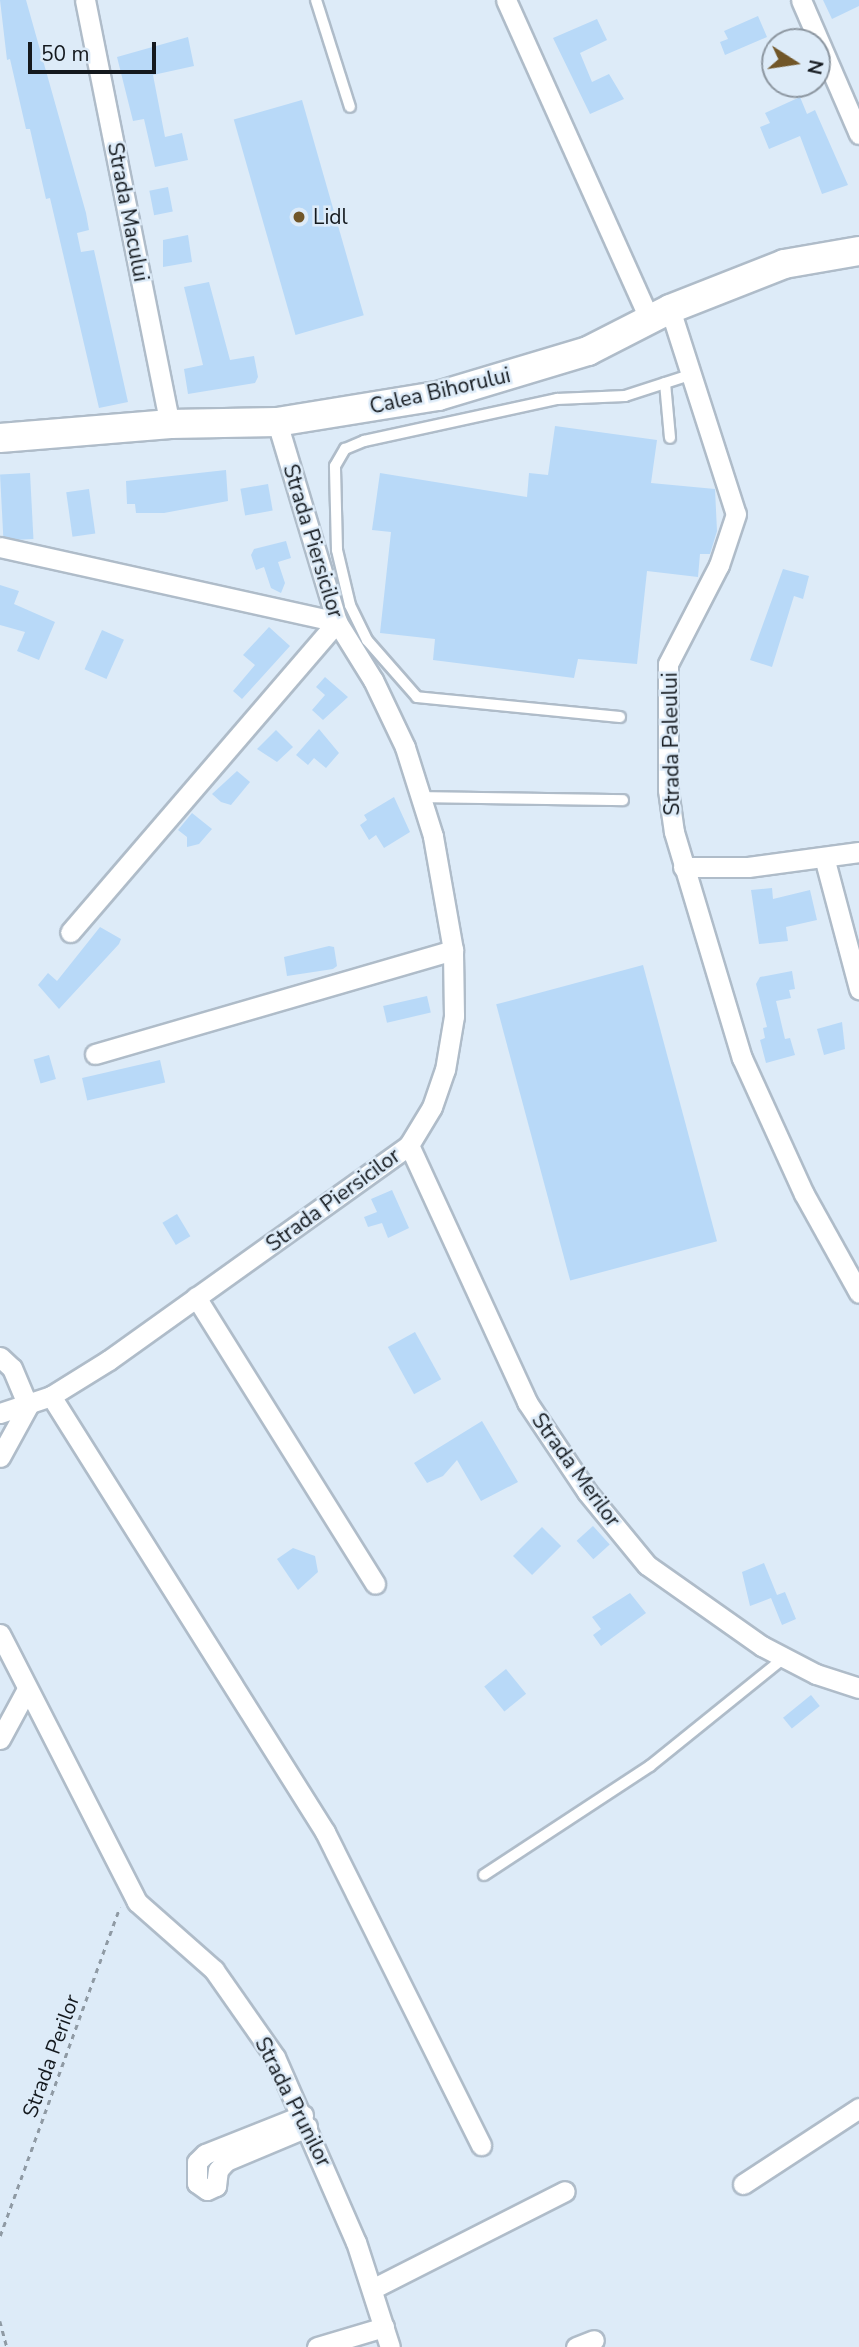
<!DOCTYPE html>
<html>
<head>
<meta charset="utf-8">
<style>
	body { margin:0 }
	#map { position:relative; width:859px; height:2347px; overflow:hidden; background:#ddebf8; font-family:"Nunito Sans",sans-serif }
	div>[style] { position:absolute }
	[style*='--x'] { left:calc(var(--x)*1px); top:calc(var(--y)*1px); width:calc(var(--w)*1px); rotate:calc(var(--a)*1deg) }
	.building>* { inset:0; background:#b8d9f8; transform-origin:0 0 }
	.path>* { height:2.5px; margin-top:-1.25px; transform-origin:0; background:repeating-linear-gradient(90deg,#8f9aa4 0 5px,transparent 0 10px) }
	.roads { filter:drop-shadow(2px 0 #afbcc9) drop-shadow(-2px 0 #afbcc9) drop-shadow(0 2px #afbcc9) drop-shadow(0 -2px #afbcc9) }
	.lane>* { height:10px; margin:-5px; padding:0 5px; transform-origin:5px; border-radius:5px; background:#fff }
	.street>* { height:19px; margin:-9.5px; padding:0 9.5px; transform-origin:9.5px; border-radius:9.5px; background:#fff }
	.secondary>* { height:28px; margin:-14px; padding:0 14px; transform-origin:14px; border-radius:14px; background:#fff }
	.dots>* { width:19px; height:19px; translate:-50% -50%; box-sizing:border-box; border:4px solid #ddebf8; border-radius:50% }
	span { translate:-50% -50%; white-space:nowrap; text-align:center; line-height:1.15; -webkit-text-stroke:5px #ddebf8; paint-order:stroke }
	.street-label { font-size:21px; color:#14191e }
	.poi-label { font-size:21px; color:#14191e }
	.left { translate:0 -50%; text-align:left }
	.north { position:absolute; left:761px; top:28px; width:70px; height:70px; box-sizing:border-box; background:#ddebf8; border:2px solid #8d97a1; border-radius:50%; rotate:102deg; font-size:19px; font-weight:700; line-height:28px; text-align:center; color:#14191e }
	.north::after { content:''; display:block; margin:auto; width:24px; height:32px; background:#715628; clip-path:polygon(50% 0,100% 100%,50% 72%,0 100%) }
	.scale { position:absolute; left:28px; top:42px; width:128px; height:32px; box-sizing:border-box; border:4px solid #14191e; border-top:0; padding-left:9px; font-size:21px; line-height:24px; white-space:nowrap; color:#14191e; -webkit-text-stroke:5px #ddebf8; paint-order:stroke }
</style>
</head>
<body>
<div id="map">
	<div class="building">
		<i style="clip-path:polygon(0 0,26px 0,86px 213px,89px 230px,77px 233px,81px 252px,94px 250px,128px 402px,99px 408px,50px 198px,46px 199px,30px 129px,26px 129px,10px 59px,7px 60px)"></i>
		<i style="clip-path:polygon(823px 0,859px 0,859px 6px,832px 19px)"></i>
		<i style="clip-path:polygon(758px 16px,767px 37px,725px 55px,720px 42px,728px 39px,724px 31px)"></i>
		<i style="clip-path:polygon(597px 19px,607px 40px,580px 53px,592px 82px,609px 74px,624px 99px,590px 114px,553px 38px)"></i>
		<i style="clip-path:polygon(188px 37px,194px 66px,153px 75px,165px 137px,182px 133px,188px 160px,155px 167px,144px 119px,133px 121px,117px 57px)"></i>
		<i style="clip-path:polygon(800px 97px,807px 114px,815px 110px,848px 185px,822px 194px,800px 136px,769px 149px,760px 127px,770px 123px,765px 113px)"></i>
		<i style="left:302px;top:100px;width:224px;height:71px;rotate:74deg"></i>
		<i style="left:168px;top:187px;width:25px;height:19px;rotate:79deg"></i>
		<i style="clip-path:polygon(188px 235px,192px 262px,163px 267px,163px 240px)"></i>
		<i style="clip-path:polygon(209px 282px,230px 360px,254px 356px,258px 377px,255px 383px,188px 394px,184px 369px,203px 365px,184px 287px)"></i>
		<i style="clip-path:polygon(555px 426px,657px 440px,651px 483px,715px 489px,717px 531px,710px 554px,700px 554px,698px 577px,647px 571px,637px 664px,578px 659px,574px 678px,433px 660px,435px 639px,380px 633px,391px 532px,372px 530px,380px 473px,527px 497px,529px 473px,548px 475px)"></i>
		<i style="clip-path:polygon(226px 470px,228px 501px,164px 513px,136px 513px,135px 504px,127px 504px,126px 481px)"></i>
		<i style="left:30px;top:473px;width:66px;height:30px;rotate:87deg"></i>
		<i style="left:268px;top:484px;width:27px;height:28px;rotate:80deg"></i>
		<i style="left:89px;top:489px;width:45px;height:23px;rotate:82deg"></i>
		<i style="clip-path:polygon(286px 541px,291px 558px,278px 562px,285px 583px,281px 593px,271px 588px,264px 567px,256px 570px,251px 555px,254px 549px)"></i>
		<i style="clip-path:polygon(783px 569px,809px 576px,803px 599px,794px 596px,772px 667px,750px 660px)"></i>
		<i style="clip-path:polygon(0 585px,19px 591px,14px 604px,55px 622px,39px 660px,17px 651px,25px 632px,0 625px)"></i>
		<i style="clip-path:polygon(269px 627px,290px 646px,242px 699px,233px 691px,255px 665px,243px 655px)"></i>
		<i style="left:102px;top:630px;width:24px;height:43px;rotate:24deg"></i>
		<i style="clip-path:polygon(325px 677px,348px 697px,323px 720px,312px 710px,325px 695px,316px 687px)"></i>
		<i style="clip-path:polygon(319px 729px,339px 753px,326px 768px,314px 758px,308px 765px,296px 755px)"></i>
		<i style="clip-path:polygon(276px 730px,293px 747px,277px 762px,257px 749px)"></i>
		<i style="clip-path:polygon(237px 771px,250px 782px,231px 805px,221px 802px,212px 794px)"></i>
		<i style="clip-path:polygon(394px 797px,410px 832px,384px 848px,376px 835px,369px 840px,360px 825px,367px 820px,364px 815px)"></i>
		<i style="clip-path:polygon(192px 813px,212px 829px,199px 844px,187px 847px,187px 837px,178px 830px)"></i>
		<i style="clip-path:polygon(772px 888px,773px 899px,810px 890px,817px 920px,786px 927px,788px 941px,759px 944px,751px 890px)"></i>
		<i style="clip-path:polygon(100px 927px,121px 939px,119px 944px,59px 1009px,38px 985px,48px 973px,57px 981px)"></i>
		<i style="clip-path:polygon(329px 946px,334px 947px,337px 966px,333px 969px,287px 976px,284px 957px)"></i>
		<i style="left:643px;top:965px;width:286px;height:152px;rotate:75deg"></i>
		<i style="clip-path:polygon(792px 971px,795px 989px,789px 990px,791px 998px,776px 1001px,785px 1039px,790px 1038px,795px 1055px,766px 1063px,760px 1040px,765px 1038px,763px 1028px,767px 1027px,756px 984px,760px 977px)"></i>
		<i style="left:427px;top:996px;width:17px;height:45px;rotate:77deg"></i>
		<i style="clip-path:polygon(842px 1022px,845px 1049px,824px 1055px,817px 1029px)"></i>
		<i style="left:49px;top:1055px;width:25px;height:16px;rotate:74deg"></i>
		<i style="left:160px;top:1060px;width:23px;height:80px;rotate:77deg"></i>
		<i style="clip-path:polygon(392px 1190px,409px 1228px,388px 1238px,382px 1223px,368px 1227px,364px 1217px,377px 1212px,371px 1199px)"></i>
		<i style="left:177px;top:1214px;width:26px;height:17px;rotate:59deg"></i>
		<i style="left:415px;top:1332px;width:54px;height:31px;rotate:61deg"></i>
		<i style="clip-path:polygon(482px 1421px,518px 1482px,481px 1501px,457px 1460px,443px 1476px,427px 1483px,414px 1463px)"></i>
		<i style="left:593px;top:1526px;width:25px;height:22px;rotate:48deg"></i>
		<i style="left:542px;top:1527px;width:27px;height:41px;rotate:45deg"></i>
		<i style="clip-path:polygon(293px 1548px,315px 1556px,318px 1572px,298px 1590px,277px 1559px)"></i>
		<i style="clip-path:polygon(764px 1563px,777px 1595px,785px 1592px,796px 1619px,782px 1625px,771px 1598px,750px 1606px,742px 1572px)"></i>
		<i style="clip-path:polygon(630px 1593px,646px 1613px,601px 1646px,593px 1635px,601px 1629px,592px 1617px)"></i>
		<i style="left:506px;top:1669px;width:32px;height:28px;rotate:51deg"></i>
		<i style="left:811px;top:1695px;width:14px;height:36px;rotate:51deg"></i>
	</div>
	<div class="path">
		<i style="--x:0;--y:2236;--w:350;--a:-70"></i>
		<i style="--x:0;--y:2321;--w:27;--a:75"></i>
	</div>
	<div class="roads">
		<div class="lane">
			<i style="--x:316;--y:0;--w:112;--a:72.4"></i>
			<i style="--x:665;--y:383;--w:55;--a:84.8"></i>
			<i style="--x:620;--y:717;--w:204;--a:-174.4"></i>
			<i style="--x:417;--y:697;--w:76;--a:-131.3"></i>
			<i style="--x:367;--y:640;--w:39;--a:-116"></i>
			<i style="--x:350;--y:605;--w:57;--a:-103.3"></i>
			<i style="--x:337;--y:550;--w:84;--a:-91.4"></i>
			<i style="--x:335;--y:466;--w:20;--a:-60"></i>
			<i style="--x:345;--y:449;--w:21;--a:-23"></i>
			<i style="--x:364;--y:441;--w:198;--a:-12.3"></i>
			<i style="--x:557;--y:399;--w:68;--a:-2.5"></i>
			<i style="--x:625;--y:396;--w:68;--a:-17.9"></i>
			<i style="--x:421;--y:797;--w:202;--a:0.9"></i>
			<i style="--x:484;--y:1875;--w:199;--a:-33.3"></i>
			<i style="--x:650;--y:1766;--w:172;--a:-38.9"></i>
		</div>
		<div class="street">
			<i style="--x:85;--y:0;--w:432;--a:78.7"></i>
			<i style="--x:506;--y:0;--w:351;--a:65.8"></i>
			<i style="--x:801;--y:0;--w:146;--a:66.6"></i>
			<i style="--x:670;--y:309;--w:215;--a:72.2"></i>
			<i style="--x:736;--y:514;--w:54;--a:108.4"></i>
			<i style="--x:719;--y:565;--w:111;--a:117.3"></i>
			<i style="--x:668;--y:664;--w:126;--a:90"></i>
			<i style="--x:668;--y:790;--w:42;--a:81.9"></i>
			<i style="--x:674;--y:832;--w:236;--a:73.3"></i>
			<i style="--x:742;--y:1058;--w:149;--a:65.5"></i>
			<i style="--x:804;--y:1194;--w:113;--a:60.9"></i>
			<i style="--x:0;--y:547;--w:345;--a:12.5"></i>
			<i style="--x:337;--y:622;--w:409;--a:130.7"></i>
			<i style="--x:824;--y:857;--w:137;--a:75.1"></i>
			<i style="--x:683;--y:867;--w:65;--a:0"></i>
			<i style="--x:748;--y:867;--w:112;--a:-7.7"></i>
			<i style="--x:95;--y:1054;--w:373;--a:-16.2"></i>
			<i style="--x:409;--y:1145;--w:283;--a:65.3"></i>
			<i style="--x:527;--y:1402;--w:108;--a:56.3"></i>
			<i style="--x:587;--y:1492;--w:94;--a:50.6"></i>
			<i style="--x:647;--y:1565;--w:141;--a:35.2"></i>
			<i style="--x:762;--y:1646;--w:61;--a:27.4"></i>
			<i style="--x:816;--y:1674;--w:45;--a:18"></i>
			<i style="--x:196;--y:1297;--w:338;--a:58"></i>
			<i style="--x:0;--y:1357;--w:16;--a:43"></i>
			<i style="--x:12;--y:1368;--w:41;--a:67.2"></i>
			<i style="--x:28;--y:1406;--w:58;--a:118.8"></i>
			<i style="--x:51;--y:1396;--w:515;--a:57.85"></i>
			<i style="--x:325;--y:1832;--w:350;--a:63.5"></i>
			<i style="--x:0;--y:1413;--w:54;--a:-18.4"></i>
			<i style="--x:51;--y:1396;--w:68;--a:-31.8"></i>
			<i style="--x:109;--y:1360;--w:369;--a:-35.6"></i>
			<i style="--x:409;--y:1145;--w:44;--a:-58.8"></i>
			<i style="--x:432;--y:1107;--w:39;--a:-71"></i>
			<i style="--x:445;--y:1070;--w:55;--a:-80.5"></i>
			<i style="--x:454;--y:1016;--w:66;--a:-90.9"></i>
			<i style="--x:453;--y:950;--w:116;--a:-100"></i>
			<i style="--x:433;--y:836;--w:93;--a:-107.5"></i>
			<i style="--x:405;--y:747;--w:74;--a:-115.5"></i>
			<i style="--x:373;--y:680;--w:68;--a:-121.8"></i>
			<i style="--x:337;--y:622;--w:209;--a:-106.7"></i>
			<i style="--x:0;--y:1634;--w:301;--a:62.9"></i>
			<i style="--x:137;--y:1902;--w:103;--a:41.4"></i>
			<i style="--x:214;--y:1970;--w:106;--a:55"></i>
			<i style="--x:275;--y:2057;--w:202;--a:66.4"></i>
			<i style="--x:356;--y:2242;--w:110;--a:72.1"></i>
			<i style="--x:0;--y:1739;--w:57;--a:-61.6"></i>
			<i style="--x:303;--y:2115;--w:105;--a:158.3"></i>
			<i style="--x:205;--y:2154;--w:11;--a:135"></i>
			<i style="--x:197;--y:2162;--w:21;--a:90"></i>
			<i style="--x:197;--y:2183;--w:12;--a:35"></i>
			<i style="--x:207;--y:2190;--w:10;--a:-24"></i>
			<i style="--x:216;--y:2186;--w:16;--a:-83"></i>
			<i style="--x:218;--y:2170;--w:12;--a:-48"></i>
			<i style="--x:226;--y:2161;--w:88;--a:-22.8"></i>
			<i style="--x:743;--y:2184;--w:139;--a:-33.2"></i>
			<i style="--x:372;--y:2289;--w:216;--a:-26.9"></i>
			<i style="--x:317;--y:2347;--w:70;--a:-16.6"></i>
			<i style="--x:576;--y:2347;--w:19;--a:-21"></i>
		</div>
		<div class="secondary">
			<i style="--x:0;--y:438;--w:171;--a:-4.7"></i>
			<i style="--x:170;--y:424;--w:107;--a:-1.1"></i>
			<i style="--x:277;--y:422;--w:163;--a:-9.2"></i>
			<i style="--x:438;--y:396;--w:157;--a:-16.7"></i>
			<i style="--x:588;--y:351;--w:92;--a:-27.1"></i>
			<i style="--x:670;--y:309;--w:123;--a:-21.5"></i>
			<i style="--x:784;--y:264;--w:76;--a:-9.8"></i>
		</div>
	</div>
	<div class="dots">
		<i style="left:299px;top:217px;background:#715628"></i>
	</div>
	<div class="street-label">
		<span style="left:128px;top:212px;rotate:79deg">Strada Macului</span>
		<span style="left:440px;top:391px;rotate:-13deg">Calea Bihorului</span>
		<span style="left:313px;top:541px;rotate:73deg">Strada Piersicilor</span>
		<span style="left:671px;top:744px;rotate:-91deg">Strada Paleului</span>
		<span style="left:333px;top:1200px;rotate:-36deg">Strada Piersicilor</span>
		<span style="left:576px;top:1470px;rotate:54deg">Strada Merilor</span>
		<span style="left:51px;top:2056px;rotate:-70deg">Strada Perilor</span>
		<span style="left:293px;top:2102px;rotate:63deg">Strada Prunilor</span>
	</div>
	<div class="poi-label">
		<span class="left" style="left:313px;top:217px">Lidl</span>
	</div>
	<div class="north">N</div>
	<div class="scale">50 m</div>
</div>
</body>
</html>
